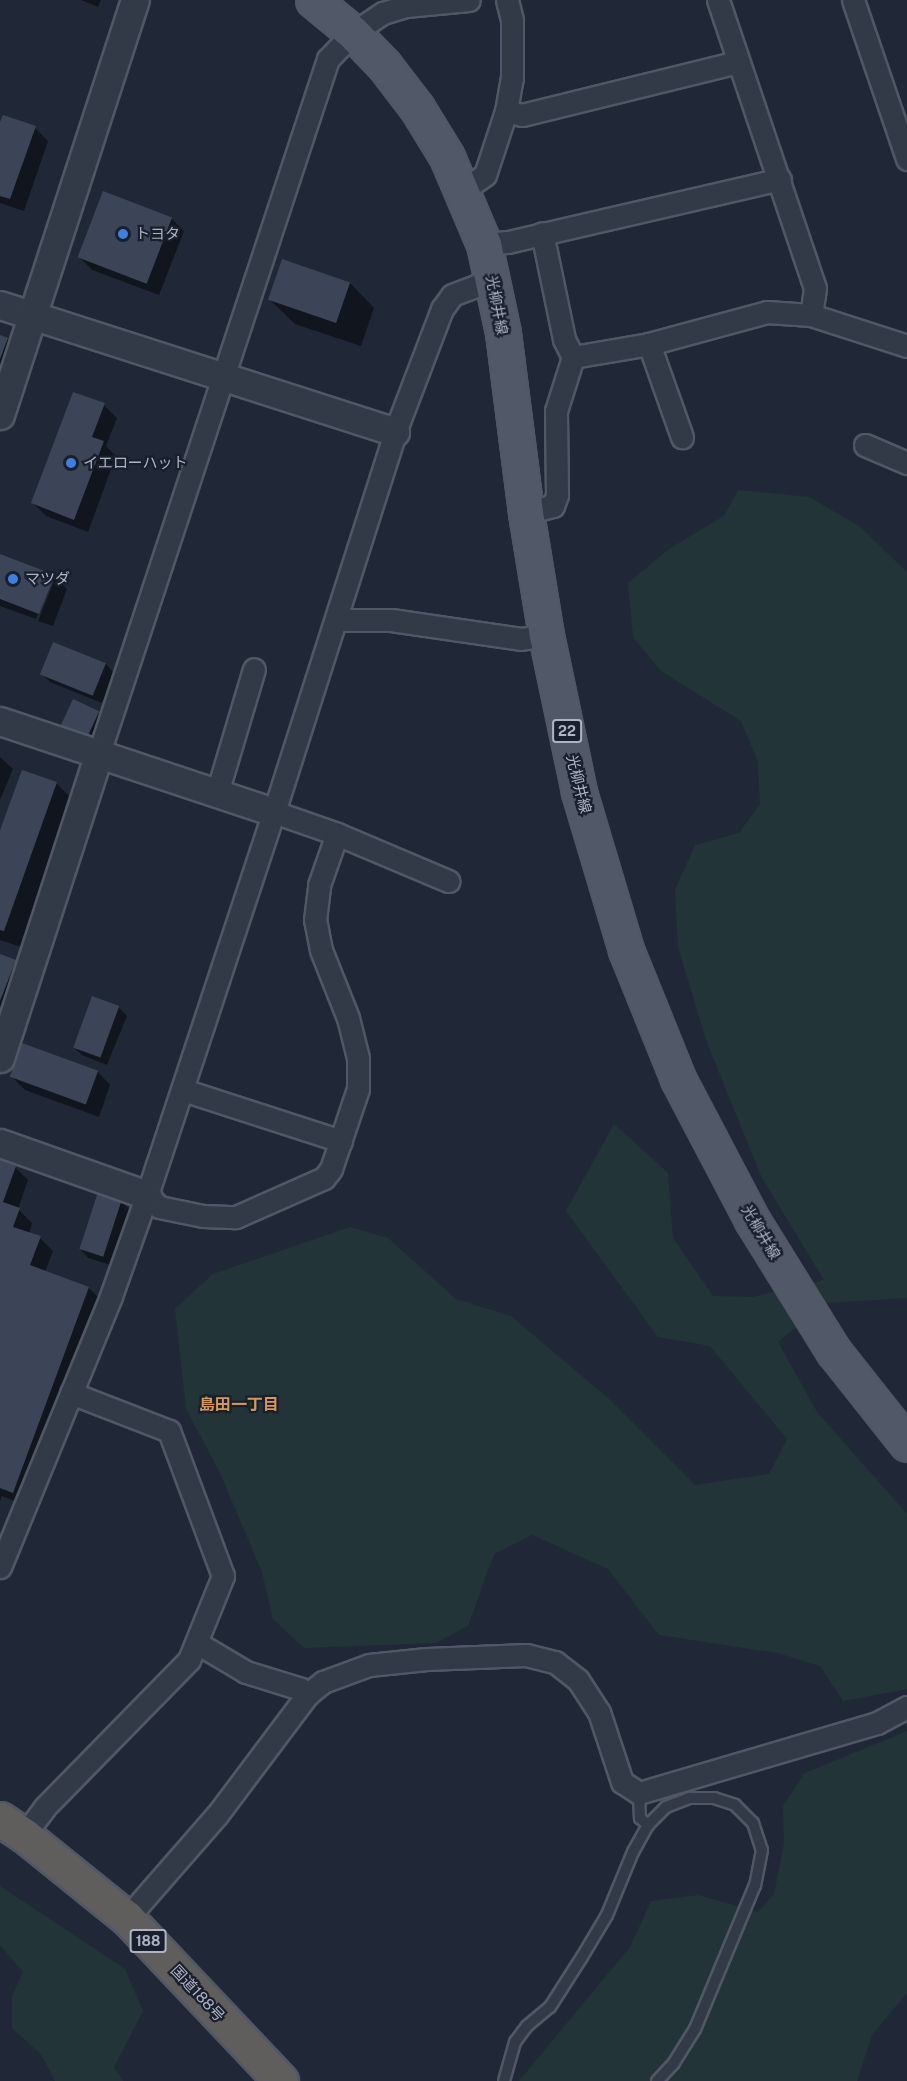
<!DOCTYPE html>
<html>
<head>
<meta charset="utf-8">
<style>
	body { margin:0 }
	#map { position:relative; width:907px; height:2081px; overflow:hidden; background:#202837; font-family:"Public Sans","Noto Sans JP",sans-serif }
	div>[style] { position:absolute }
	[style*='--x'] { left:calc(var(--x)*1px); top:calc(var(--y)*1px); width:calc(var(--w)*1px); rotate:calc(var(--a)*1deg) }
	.green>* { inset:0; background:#223438 }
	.shadow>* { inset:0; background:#0007 }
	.building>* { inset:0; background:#3c4557; transform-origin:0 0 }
	.roads { filter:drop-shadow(2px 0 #515765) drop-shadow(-2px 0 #515765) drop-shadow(0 2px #515765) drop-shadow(0 -2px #515765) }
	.service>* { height:10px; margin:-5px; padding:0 5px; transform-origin:5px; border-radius:5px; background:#333a47 }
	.minor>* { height:21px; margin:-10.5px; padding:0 10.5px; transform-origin:10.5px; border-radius:10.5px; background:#333a47 }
	.tertiary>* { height:27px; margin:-13.5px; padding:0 13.5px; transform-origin:13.5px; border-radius:13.5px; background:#333a47 }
	.primary>* { height:33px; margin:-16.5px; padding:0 16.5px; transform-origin:16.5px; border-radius:16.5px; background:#515968 }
	.trunk>* { height:33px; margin:-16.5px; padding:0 16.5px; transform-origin:16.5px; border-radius:16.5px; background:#605e5c }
	.dots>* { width:16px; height:16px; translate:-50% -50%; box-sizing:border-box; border:3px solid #191f2c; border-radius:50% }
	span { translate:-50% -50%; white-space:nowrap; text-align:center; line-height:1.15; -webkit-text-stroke:4.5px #191f2c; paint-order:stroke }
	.shield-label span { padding:2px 4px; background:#191f2c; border:2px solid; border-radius:4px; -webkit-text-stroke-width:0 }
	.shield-label { font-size:14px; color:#adb4c4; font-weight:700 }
	.poi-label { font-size:15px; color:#adb4c4 }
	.left { translate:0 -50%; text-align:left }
	.street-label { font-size:15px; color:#adb4c4 }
	.neighbourhood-label { font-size:16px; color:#d3985a; font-weight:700 }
</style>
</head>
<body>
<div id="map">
	<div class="green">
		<i style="clip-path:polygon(738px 490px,809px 497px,859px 526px,907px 572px,907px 1298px,826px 1303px,778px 1342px,817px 1412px,907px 1514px,907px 1689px,843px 1701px,820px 1666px,778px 1653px,659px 1635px,608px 1569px,532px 1535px,494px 1554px,468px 1626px,436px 1643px,304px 1648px,273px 1619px,262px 1572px,219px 1471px,186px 1409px,175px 1309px,213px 1274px,350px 1227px,388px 1238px,456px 1299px,511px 1316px,609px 1399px,695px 1485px,769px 1474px,787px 1439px,710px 1346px,658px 1337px,566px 1211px,614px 1124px,668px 1173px,673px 1238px,713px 1296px,753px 1297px,824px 1280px,762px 1178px,707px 1043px,678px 947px,675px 890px,695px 845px,739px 833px,760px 804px,758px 762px,741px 721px,661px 671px,633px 637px,628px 583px,669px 549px,724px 516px)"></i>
		<i style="clip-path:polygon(907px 1731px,907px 1993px,872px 2035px,857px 2081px,519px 2081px,630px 1947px,651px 1901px,698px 1895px,758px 1912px,774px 1894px,784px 1843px,783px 1806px,805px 1773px)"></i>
		<i style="clip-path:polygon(0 1886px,125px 1969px,143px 2011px,114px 2067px,123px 2081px,55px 2081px,41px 2054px,12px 2028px,12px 1996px,23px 1972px,0 1945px)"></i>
	</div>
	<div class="shadow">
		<i style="clip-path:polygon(81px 0,101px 0,98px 7px)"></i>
		<i style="clip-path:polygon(0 127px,35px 128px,48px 141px,24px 211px,0 203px)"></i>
		<i style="clip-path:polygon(171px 218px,184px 231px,159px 295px,92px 270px,79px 257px)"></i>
		<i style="clip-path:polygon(283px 261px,350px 283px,374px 308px,361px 346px,295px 324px,270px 300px)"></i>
		<i style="clip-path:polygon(0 337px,7px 339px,20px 352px,0 382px)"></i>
		<i style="clip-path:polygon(104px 405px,117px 418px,106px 446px,116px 456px,88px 532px,46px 516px,33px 503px)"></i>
		<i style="clip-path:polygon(0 555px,54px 576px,67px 589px,53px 626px,38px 621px,54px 581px,51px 581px,36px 619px,0 606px)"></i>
		<i style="clip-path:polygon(106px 664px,114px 673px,102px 703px,50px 682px,42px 674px)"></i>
		<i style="clip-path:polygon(98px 713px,107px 721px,93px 751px,69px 741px)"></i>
		<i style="clip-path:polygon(0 757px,13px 769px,0 800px)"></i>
		<i style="clip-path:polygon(56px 783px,73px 800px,21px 947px,0 940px,0 835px)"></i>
		<i style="clip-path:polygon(0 956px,15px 961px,28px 974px,0 1047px)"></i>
		<i style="clip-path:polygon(118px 1007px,127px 1016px,107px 1065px,82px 1055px,73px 1047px)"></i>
		<i style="clip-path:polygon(97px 1071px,110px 1085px,99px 1117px,25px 1090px,12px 1077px)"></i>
		<i style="clip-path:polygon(0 1161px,15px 1167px,28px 1180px,18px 1209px,32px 1223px,29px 1234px,40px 1238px,53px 1251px,45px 1272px,89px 1288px,102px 1301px,27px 1506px,2px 1496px,0 1501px)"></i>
		<i style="clip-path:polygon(121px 1201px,130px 1210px,111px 1265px,88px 1258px,80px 1249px)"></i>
	</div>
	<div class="building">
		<i style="clip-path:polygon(3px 115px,36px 126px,10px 199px,0 196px,0 122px)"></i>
		<i style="left:103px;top:191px;width:74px;height:71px;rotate:21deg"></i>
		<i style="left:282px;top:259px;width:72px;height:43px;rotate:19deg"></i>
		<i style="clip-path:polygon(0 335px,8px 338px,0 359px)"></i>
		<i style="clip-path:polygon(73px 392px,105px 403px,92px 437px,104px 441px,74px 520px,31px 503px)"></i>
		<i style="clip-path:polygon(0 554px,55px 575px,39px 614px,0 599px)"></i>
		<i style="left:53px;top:642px;width:57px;height:35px;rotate:22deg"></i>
		<i style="left:73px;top:699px;width:29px;height:36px;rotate:25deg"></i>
		<i style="clip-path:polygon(22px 770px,57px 782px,4px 931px,0 930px,0 830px)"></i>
		<i style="clip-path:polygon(0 954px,16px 960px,0 1001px)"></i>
		<i style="left:92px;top:996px;width:29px;height:55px;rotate:20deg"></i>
		<i style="left:22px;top:1043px;width:81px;height:36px;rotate:20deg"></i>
		<i style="clip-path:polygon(0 1160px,16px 1166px,3px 1202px,20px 1208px,13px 1227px,41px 1236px,30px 1265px,89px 1287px,13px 1493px,0 1488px)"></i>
		<i style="left:98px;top:1192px;width:25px;height:60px;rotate:18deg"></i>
	</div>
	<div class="roads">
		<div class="service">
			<i style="--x:639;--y:1793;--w:25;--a:88"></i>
			<i style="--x:640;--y:1818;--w:11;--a:41"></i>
			<i style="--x:504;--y:2081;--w:41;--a:-74.2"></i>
			<i style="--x:515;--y:2042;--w:20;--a:-53"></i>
			<i style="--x:527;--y:2026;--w:30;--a:-40"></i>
			<i style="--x:550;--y:2007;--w:59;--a:-57.4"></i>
			<i style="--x:582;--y:1957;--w:49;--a:-59.2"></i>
			<i style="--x:607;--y:1915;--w:68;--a:-67.6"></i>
			<i style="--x:633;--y:1852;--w:31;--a:-61"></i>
			<i style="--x:648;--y:1825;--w:25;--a:-45"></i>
			<i style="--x:666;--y:1807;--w:26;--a:-21"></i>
			<i style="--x:690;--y:1798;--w:24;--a:0"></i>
			<i style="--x:714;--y:1798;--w:22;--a:18"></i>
			<i style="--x:735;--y:1805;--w:25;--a:45"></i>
			<i style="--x:753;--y:1823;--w:28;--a:72"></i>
			<i style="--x:762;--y:1850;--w:36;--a:101"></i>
			<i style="--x:755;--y:1885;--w:156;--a:112.6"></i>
			<i style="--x:695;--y:2029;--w:40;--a:122"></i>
			<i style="--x:674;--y:2063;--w:25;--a:133"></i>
		</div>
		<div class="minor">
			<i style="--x:718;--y:0;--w:304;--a:71.4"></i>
			<i style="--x:815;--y:288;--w:27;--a:98"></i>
			<i style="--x:853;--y:0;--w:168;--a:71.2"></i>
			<i style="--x:506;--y:111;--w:16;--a:14"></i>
			<i style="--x:522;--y:115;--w:221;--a:-13.8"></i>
			<i style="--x:462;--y:191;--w:28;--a:-35"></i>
			<i style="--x:485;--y:175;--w:67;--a:-71.8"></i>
			<i style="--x:506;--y:111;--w:34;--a:-80"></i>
			<i style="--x:512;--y:78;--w:58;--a:-90"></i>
			<i style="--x:512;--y:20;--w:21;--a:-104"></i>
			<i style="--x:484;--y:244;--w:24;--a:-5"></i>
			<i style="--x:508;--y:242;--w:279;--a:-13"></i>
			<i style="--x:649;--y:344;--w:99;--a:70.5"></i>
			<i style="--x:573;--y:357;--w:77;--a:-9.7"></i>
			<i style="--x:649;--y:344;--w:122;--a:-15.2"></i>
			<i style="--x:767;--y:312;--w:44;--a:3.9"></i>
			<i style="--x:811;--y:315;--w:101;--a:17.9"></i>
			<i style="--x:865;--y:445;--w:46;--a:23.2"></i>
			<i style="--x:526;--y:513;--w:28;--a:-15"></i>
			<i style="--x:553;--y:506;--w:12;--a:-70"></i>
			<i style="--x:557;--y:495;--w:84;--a:-90.7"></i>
			<i style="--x:556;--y:411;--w:57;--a:-72.5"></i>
			<i style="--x:573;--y:357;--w:20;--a:-117"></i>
			<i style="--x:564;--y:339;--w:108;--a:-101.7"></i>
			<i style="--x:337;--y:620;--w:54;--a:0"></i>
			<i style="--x:391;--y:620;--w:131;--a:8.3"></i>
			<i style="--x:521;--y:639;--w:25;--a:-9"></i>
			<i style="--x:99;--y:753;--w:731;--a:-71.74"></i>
			<i style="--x:328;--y:59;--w:36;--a:-46"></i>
			<i style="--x:353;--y:33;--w:36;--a:-34"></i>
			<i style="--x:383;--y:13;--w:24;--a:-17"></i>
			<i style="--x:406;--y:6;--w:63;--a:-5.4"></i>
			<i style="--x:217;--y:793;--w:129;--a:-73.4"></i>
			<i style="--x:274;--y:812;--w:67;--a:19.2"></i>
			<i style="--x:337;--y:834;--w:121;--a:22.9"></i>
			<i style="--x:183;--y:1090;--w:166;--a:17.9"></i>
			<i style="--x:147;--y:1195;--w:17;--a:45"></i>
			<i style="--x:159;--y:1207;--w:45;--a:11.6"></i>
			<i style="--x:203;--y:1216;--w:33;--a:2"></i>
			<i style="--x:236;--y:1217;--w:96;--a:-23.9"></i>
			<i style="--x:324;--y:1178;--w:11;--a:-52"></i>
			<i style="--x:331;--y:1169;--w:84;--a:-71.4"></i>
			<i style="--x:358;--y:1089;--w:31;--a:-90"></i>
			<i style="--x:358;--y:1058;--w:41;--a:-104"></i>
			<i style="--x:348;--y:1018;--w:73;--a:-111.7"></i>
			<i style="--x:321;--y:950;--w:31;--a:-101"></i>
			<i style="--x:315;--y:920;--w:35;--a:-83"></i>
			<i style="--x:319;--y:885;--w:54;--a:-70.6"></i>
			<i style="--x:0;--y:1567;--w:293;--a:-67.7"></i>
			<i style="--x:111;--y:1296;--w:107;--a:-70.4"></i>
			<i style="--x:147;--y:1195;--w:404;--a:-71.7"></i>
			<i style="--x:274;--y:812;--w:399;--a:-72.3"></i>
			<i style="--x:395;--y:432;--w:132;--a:-69.1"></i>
			<i style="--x:442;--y:309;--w:17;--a:-54"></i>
			<i style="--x:452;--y:295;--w:26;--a:-21"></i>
			<i style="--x:476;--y:286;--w:17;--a:-7"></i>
			<i style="--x:197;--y:1643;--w:57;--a:30.6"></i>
			<i style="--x:246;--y:1672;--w:58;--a:17.2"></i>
			<i style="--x:301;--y:1689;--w:9;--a:36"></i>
			<i style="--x:24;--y:1835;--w:34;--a:-53"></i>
			<i style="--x:44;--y:1808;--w:207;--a:-45.6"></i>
			<i style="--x:189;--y:1660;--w:91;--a:-68"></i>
			<i style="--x:223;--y:1576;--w:155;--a:-110.4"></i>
			<i style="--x:169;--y:1431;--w:105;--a:-158.8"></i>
			<i style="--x:127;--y:1918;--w:137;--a:-48.9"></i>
			<i style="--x:217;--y:1815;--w:151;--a:-53.1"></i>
			<i style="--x:308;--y:1694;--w:19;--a:-39"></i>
			<i style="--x:323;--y:1682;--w:49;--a:-20.3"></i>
			<i style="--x:369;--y:1665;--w:58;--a:-5.9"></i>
			<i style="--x:427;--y:1659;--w:99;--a:-2.3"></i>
			<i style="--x:526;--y:1655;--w:30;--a:14"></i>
			<i style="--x:555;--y:1662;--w:29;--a:38"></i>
			<i style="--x:578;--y:1680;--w:38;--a:57"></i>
			<i style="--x:599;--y:1712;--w:74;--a:71.8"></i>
			<i style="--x:622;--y:1782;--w:20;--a:33"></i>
			<i style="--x:639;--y:1793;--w:248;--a:-16.4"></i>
			<i style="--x:877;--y:1723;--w:34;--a:-28"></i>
		</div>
		<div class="tertiary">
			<i style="--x:0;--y:305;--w:415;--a:17.8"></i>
			<i style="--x:0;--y:415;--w:436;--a:-72"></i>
			<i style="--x:0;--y:721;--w:289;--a:18.4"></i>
			<i style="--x:0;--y:1058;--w:321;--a:-72"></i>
			<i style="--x:0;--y:1143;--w:156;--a:19.5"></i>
		</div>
		<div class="primary">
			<i style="--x:313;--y:0;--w:52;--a:39.5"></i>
			<i style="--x:353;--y:33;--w:45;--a:45.9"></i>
			<i style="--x:384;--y:65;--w:54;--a:52.5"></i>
			<i style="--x:417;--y:108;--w:57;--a:58.5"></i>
			<i style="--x:447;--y:157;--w:95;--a:67"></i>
			<i style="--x:484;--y:244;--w:91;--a:77.9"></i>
			<i style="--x:503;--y:333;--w:181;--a:82.7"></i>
			<i style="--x:526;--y:513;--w:124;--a:80.7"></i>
			<i style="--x:546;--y:635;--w:160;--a:78.1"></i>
			<i style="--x:579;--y:792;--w:165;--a:73.4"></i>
			<i style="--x:626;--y:950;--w:139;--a:68"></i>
			<i style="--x:678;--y:1079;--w:159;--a:62.3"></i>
			<i style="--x:752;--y:1220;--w:155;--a:58.2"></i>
			<i style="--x:834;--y:1352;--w:117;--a:51.6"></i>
		</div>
		<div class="trunk">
			<i style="--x:0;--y:1819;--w:29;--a:34"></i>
			<i style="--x:24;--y:1835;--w:132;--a:38.9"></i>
			<i style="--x:127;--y:1918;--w:224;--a:46.6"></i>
		</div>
	</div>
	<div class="dots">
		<i style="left:123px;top:234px;background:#3f7fe0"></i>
		<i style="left:71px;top:463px;background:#3f7fe0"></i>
		<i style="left:13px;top:579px;background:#3f7fe0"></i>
	</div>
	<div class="shield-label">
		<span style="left:567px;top:731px">22</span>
		<span style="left:148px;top:1941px">188</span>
	</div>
	<div class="poi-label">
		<span class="left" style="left:135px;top:234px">トヨタ</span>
		<span class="left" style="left:83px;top:463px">イエローハット</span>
		<span class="left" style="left:25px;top:579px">マツダ</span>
	</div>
	<div class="street-label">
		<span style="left:497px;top:305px;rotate:79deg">光柳井線</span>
		<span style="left:579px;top:784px;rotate:76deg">光柳井線</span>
		<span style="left:761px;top:1232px;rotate:59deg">光柳井線</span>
		<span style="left:198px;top:1993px;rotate:47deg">国道188号</span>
	</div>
	<div class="neighbourhood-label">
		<span style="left:239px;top:1405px">島田一丁目</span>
	</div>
</div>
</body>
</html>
